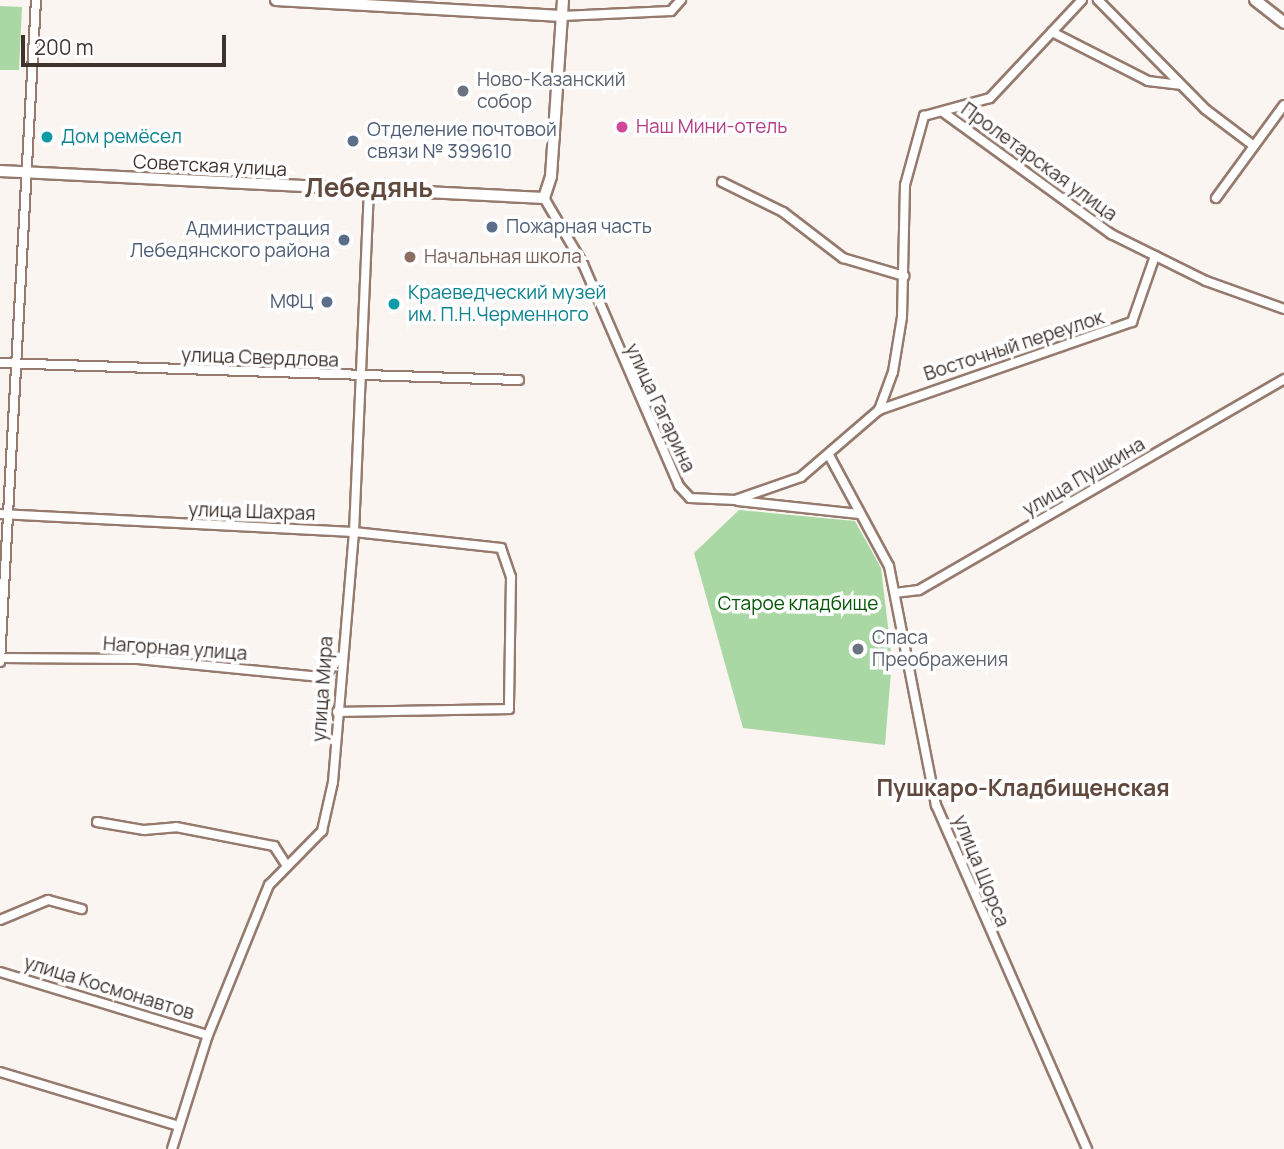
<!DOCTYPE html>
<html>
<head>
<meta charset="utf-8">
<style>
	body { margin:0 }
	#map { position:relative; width:1284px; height:1149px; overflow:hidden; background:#fbf5f2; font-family:Manrope,sans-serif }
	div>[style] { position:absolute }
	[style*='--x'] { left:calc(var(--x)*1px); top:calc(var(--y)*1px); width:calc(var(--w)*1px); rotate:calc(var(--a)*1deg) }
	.green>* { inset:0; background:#a9d8a5 }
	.roads { filter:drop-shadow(2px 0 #957a6d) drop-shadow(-2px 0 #957a6d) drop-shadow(0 2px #957a6d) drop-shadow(0 -2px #957a6d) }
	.minor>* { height:8px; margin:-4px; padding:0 4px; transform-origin:4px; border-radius:4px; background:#fff }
	.tertiary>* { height:10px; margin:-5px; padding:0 5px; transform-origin:5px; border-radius:5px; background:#fff }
	.secondary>* { height:10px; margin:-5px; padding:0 5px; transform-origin:5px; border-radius:5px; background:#fff }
	.dots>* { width:19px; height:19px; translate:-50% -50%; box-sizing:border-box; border:4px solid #fff; border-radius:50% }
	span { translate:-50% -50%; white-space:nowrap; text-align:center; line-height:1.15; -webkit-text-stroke:7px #fff; paint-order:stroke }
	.worship-label { font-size:19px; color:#5b616d }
	.left { translate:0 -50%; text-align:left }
	.hotel-label { font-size:19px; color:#b23c85 }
	.service-label { font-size:19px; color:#4e5e75 }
	.right { translate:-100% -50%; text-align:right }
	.culture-label { font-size:19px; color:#0d838f }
	.street-label { font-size:19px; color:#3f332e }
	.education-label { font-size:19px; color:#785e54 }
	.park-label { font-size:19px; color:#035605 }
	.quarter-label { font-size:23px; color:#62493d; font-weight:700 }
	.district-label { font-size:26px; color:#62493d; font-weight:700 }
	.scale { position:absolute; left:21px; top:35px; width:205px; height:32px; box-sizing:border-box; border:4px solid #3f332e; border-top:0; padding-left:9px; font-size:21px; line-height:24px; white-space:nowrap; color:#3f332e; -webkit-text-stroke:5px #fff; paint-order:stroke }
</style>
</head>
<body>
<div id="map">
	<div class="green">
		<i style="clip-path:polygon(0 6px,22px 7px,19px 70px,0 70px)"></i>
		<i style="clip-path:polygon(739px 510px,855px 521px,881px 568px,892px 660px,885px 745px,743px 728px,694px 553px)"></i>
	</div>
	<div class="roads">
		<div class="minor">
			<i style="--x:1098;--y:0;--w:153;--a:45.5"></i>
			<i style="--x:1205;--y:109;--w:61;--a:37.1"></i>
			<i style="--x:562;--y:16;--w:109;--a:-2.6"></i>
			<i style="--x:671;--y:11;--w:15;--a:-48"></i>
			<i style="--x:1052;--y:32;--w:108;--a:27"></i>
			<i style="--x:1148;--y:81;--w:32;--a:7"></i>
			<i style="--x:943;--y:112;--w:208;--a:36"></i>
			<i style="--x:1111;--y:234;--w:106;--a:26.3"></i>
			<i style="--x:1206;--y:281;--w:83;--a:19.7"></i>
			<i style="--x:722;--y:182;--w:68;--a:26.2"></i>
			<i style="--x:783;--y:212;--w:76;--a:37.5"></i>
			<i style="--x:843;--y:258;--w:64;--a:16.4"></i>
			<i style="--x:544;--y:198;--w:77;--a:59.4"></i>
			<i style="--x:583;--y:264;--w:242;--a:66.6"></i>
			<i style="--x:679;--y:486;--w:16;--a:47"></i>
			<i style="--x:690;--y:498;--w:45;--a:2.5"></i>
			<i style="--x:735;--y:500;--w:70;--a:-19.2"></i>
			<i style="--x:801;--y:477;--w:103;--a:-40.7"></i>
			<i style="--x:879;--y:410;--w:40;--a:-69.8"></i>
			<i style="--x:893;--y:372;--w:56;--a:-80.7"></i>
			<i style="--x:902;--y:317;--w:132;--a:-88.7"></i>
			<i style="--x:905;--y:185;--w:72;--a:-74.6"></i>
			<i style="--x:924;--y:116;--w:68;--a:-15.3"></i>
			<i style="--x:990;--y:98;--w:134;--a:-46.8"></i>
			<i style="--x:1216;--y:198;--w:115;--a:-53.8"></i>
			<i style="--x:0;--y:363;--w:519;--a:1.88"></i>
			<i style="--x:879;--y:410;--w:268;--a:-19.2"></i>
			<i style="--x:1132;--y:322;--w:70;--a:-70.8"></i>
			<i style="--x:830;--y:457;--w:124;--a:61.6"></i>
			<i style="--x:889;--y:566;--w:244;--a:78.9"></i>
			<i style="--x:936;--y:805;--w:376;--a:66.3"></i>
			<i style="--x:738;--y:501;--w:122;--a:6.1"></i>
			<i style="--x:0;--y:514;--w:354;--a:2.9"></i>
			<i style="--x:354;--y:532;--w:148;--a:6.2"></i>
			<i style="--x:501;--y:548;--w:31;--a:71"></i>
			<i style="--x:511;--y:577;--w:132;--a:90.9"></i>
			<i style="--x:509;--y:709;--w:172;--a:179"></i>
			<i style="--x:895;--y:593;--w:24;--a:-7"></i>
			<i style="--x:919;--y:590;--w:422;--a:-30"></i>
			<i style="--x:2;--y:658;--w:136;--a:0.4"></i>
			<i style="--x:138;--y:659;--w:186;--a:5.6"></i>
			<i style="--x:323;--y:677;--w:25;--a:-48"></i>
			<i style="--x:0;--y:662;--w:663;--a:-86.89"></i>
			<i style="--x:97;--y:822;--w:48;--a:9.7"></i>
			<i style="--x:144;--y:830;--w:32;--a:-5"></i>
			<i style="--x:176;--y:827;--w:100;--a:11"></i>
			<i style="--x:274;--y:846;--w:24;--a:57"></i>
			<i style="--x:0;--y:920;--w:52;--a:-22.6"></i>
			<i style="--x:48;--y:900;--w:35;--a:15"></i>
			<i style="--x:0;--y:972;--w:217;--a:16.9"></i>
			<i style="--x:0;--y:1072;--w:187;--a:16.8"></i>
			<i style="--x:172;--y:1149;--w:120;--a:-72.5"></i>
			<i style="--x:208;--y:1035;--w:162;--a:-67.9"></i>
			<i style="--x:269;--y:885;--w:76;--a:-45.5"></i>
			<i style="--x:322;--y:831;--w:50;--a:-77.3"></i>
			<i style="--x:333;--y:782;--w:251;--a:-85.2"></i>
			<i style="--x:354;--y:532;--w:340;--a:-87.5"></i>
		</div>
		<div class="tertiary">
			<i style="--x:276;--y:0;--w:286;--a:3.2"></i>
		</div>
		<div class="secondary">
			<i style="--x:1255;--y:0;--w:37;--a:38"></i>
			<i style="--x:0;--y:171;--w:545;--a:2.84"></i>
			<i style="--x:544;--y:198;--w:23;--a:-72"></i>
			<i style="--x:551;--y:176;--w:176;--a:-86.1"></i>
		</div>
	</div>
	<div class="dots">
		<i style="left:463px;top:91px;background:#6b7280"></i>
		<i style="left:622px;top:127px;background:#d1479c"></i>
		<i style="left:47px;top:137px;background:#0f9aa8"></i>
		<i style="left:353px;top:141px;background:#5c6f8a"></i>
		<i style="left:492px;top:227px;background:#5c6f8a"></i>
		<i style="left:344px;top:240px;background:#5c6f8a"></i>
		<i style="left:410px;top:257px;background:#8d6e63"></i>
		<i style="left:327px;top:302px;background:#5c6f8a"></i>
		<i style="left:394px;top:304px;background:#0f9aa8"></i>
		<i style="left:858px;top:649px;background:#6b7280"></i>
	</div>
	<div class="worship-label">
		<span class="left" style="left:477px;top:91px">Ново-Казанский<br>собор</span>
		<span class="left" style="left:872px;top:649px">Спаса<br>Преображения</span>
	</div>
	<div class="hotel-label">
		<span class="left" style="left:636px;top:127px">Наш Мини-отель</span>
	</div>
	<div class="service-label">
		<span class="left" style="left:367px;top:141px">Отделение почтовой<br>связи № 399610</span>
		<span class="left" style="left:506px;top:227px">Пожарная часть</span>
		<span class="right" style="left:330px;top:240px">Администрация<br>Лебедянского района</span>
		<span class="right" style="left:313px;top:302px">МФЦ</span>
	</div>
	<div class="culture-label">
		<span class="left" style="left:61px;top:137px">Дом ремёсел</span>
		<span class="left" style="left:408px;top:304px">Краеведческий музей<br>им. П.Н.Черменного</span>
	</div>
	<div class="street-label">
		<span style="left:1039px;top:162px;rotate:36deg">Пролетарская улица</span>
		<span style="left:210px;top:166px;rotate:3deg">Советская улица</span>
		<span style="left:1014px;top:346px;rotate:-18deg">Восточный переулок</span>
		<span style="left:260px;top:358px;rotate:2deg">улица Свердлова</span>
		<span style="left:660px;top:408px;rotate:65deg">улица Гагарина</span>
		<span style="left:1084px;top:477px;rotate:-30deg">улица Пушкина</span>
		<span style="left:252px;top:512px;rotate:2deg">улица Шахрая</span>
		<span style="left:175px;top:649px;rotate:4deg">Нагорная улица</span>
		<span style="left:323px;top:689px;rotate:-86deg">улица Мира</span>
		<span style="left:981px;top:871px;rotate:68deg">улица Щорса</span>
		<span style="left:109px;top:988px;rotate:17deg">улица Космонавтов</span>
	</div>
	<div class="education-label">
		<span class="left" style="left:424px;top:257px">Начальная школа</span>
	</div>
	<div class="park-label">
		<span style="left:798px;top:604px">Старое кладбище</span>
	</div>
	<div class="quarter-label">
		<span style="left:1023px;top:787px">Пушкаро-Кладбищенская</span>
	</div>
	<div class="district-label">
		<span style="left:369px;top:188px">Лебедянь</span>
	</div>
	<div class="scale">200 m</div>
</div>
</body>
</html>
